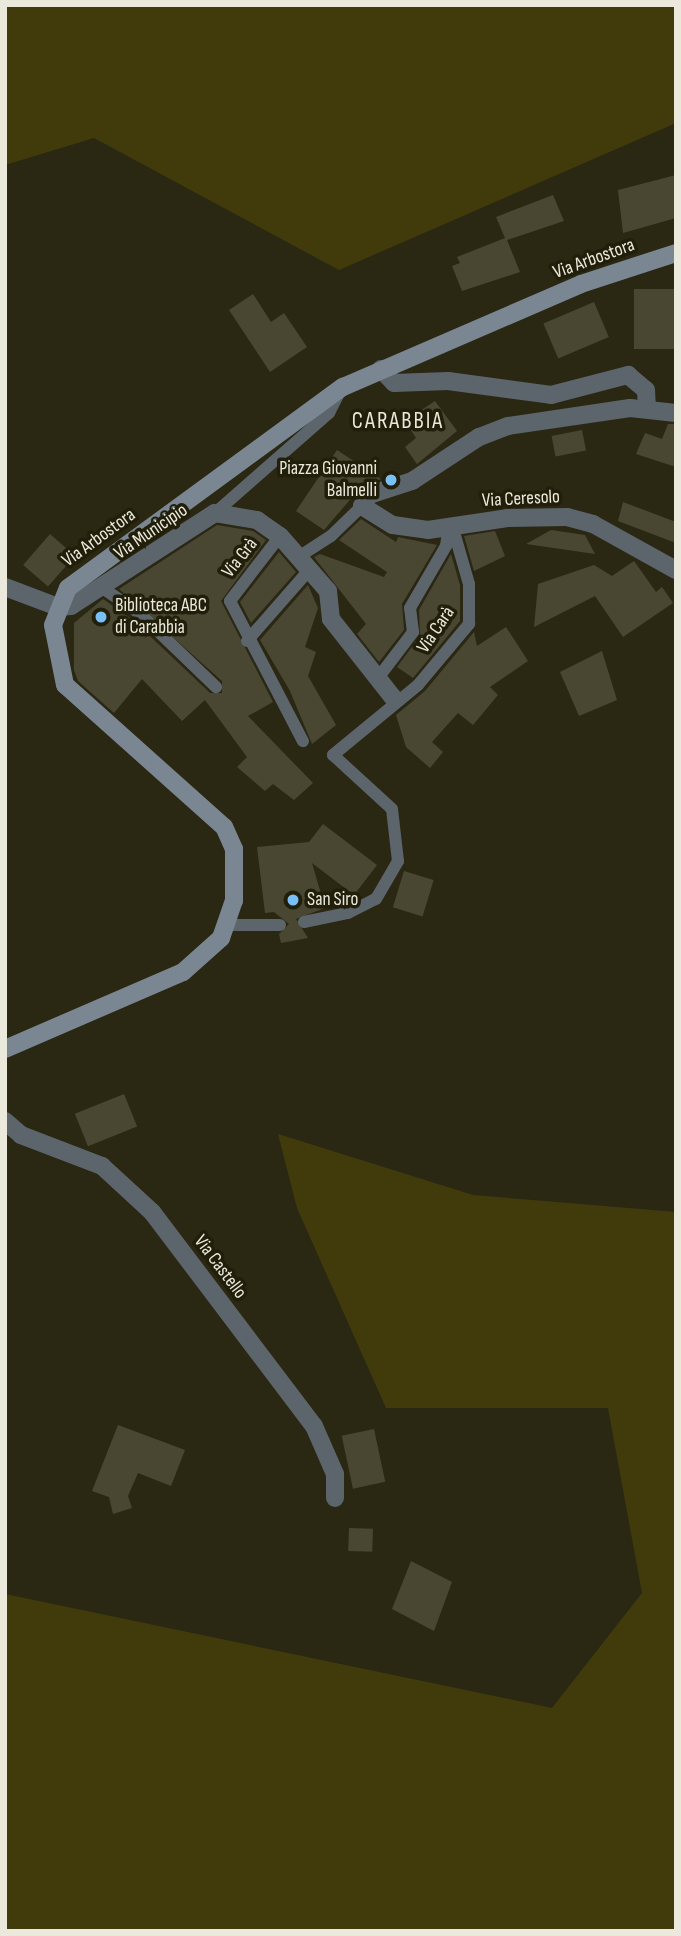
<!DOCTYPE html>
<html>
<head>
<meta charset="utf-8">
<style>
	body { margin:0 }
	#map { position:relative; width:681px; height:1936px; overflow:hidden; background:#2a2813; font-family:"Sofia Sans Condensed",sans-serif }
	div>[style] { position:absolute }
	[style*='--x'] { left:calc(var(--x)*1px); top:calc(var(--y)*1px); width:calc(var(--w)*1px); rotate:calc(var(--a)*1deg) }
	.green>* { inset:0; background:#413b0c }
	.building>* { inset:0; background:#494732; transform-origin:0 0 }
	.lane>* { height:12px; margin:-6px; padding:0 6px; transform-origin:6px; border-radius:6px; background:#5d656c }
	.street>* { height:18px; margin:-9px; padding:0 9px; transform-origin:9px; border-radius:9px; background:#5d656c }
	.secondary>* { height:18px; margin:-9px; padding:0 9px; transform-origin:9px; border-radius:9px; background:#7a8793 }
	.dots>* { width:19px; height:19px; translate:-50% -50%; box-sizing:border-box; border:4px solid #211e0a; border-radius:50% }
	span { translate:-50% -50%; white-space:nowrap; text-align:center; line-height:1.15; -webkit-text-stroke:7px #211e0a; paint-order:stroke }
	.street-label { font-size:19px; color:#eae9dc }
	.poi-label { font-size:19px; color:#eae9dc }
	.right { translate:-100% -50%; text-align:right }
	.left { translate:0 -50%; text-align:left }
	.quarter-label { font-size:23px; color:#eae9dc; letter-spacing:2px }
	.frame { position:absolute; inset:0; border:7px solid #eae9dc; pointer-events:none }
</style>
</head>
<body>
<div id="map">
	<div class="green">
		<i style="clip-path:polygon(5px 5px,676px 5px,676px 123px,339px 270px,94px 138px,5px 165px)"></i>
		<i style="clip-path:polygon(278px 1134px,473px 1195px,676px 1212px,676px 1931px,5px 1931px,5px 1594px,552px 1708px,642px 1593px,608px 1408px,386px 1408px,297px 1208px)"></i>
	</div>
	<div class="building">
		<i style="clip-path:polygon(676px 175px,676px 218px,623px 233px,618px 190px)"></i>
		<i style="clip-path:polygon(553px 195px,564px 221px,507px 240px,520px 272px,462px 291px,452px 266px,460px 263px,457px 257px,505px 238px,496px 217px)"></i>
		<i style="left:676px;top:289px;width:60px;height:42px;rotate:90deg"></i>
		<i style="clip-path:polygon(253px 294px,271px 322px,284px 313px,307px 347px,270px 372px,229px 310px)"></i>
		<i style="left:594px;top:302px;width:38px;height:55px;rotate:67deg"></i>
		<i style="clip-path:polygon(435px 401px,457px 431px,417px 464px,405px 447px,416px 438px,405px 421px)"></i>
		<i style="clip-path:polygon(668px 424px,676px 424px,676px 467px,636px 454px,645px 433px,662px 439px)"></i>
		<i style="left:582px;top:430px;width:21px;height:31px;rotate:79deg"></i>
		<i style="clip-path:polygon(337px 450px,381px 479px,360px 488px,324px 530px,296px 511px)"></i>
		<i style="clip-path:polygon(623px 502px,676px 522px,676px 543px,618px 521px)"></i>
		<i style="clip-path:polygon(361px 519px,396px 542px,398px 537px,437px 545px,402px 604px,404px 630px,379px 662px,357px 634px,366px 624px,314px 557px,320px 554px,384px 577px,387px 572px,339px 540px)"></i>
		<i style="clip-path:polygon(217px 525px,253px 531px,266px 540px,221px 601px,273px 702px,248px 716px,313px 783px,294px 800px,273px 784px,265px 791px,237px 767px,247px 757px,205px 700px,182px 721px,142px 679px,114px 713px,78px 681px,74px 670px,74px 623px,103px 599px,133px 620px,210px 693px,222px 693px,222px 681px,119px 589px)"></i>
		<i style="clip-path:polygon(551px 530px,585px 535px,595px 554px,526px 544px)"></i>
		<i style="clip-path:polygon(495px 531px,505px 556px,474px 571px,464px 536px)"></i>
		<i style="left:50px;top:534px;width:33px;height:41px;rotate:41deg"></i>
		<i style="clip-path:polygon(279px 552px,296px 572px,251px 623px,240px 602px)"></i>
		<i style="clip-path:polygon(451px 554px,460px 585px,460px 621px,413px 678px,397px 667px,420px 636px,419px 610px)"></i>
		<i style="clip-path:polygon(634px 561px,656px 592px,662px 587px,673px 603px,623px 637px,595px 596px,534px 627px,538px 584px,594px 565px,612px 576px)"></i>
		<i style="clip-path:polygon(308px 585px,318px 608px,305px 647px,316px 652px,308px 676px,336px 725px,312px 744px,290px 691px,260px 640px)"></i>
		<i style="clip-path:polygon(506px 627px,528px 661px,490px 687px,498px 695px,473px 725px,458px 713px,432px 742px,443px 752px,430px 768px,406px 747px,396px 715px,425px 691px,474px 632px,477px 646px)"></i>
		<i style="clip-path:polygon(602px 651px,617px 700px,579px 716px,560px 672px)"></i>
		<i style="clip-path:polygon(323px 824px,377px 865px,354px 895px,312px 863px,325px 908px,296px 919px,308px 938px,281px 943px,279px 934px,289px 924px,274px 912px,265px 913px,257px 847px,309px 842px)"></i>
		<i style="left:404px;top:871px;width:31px;height:38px;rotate:17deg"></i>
		<i style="left:124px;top:1094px;width:35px;height:53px;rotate:68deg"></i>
		<i style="clip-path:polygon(118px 1425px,185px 1450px,171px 1486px,138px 1473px,128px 1496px,132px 1508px,113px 1514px,109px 1497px,92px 1491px)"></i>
		<i style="left:374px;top:1429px;width:54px;height:33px;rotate:78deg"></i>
		<i style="left:349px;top:1528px;width:24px;height:23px;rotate:2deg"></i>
		<i style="clip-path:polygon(411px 1561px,452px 1582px,434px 1631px,392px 1609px)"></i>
	</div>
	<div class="lane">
		<i style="--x:215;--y:513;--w:152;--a:-41.3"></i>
		<i style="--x:329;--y:413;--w:22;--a:-63"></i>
		<i style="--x:280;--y:536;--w:82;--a:127.6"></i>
		<i style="--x:230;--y:601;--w:158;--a:62.5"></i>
		<i style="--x:300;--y:556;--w:37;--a:-33"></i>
		<i style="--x:331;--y:536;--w:43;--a:-44.1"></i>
		<i style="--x:104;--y:589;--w:42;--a:34.4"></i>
		<i style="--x:139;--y:613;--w:107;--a:43.9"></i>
		<i style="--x:247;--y:641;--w:96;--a:-48.8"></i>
		<i style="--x:378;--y:678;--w:58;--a:-52.7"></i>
		<i style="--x:413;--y:632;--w:24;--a:-97"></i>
		<i style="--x:410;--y:608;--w:72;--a:-59.9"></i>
		<i style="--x:446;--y:546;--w:21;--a:-82"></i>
		<i style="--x:304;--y:922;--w:45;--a:-11.6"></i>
		<i style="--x:348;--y:913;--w:31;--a:-27"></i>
		<i style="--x:376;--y:899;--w:44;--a:-59.9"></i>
		<i style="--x:398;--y:861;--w:52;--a:-96.6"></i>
		<i style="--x:392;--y:809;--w:80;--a:-137.5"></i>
		<i style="--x:333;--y:755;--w:110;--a:-39.5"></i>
		<i style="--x:418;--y:685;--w:80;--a:-50.1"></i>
		<i style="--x:469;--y:624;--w:40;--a:-90"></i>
		<i style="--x:469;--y:584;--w:61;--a:-106.1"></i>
		<i style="--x:226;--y:925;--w:54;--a:0"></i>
	</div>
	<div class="street">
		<i style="--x:381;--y:369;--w:19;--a:47"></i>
		<i style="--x:394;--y:383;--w:54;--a:-2.1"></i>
		<i style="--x:448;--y:381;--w:104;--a:7.7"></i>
		<i style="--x:551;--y:395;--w:80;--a:-14.6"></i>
		<i style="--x:628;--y:375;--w:23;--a:40"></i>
		<i style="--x:646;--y:390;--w:19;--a:87"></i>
		<i style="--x:676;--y:413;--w:46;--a:-173.8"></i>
		<i style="--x:630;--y:408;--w:123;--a:171.6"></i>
		<i style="--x:508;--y:426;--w:31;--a:159"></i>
		<i style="--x:479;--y:437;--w:80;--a:146.7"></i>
		<i style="--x:412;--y:481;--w:45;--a:162"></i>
		<i style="--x:369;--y:495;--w:13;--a:122"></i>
		<i style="--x:362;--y:506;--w:36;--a:32"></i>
		<i style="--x:393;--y:525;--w:35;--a:8"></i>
		<i style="--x:428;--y:530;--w:80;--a:-8.6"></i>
		<i style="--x:507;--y:518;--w:60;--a:-1"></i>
		<i style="--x:567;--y:517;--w:27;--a:15"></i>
		<i style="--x:593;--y:524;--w:95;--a:29"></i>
		<i style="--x:5;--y:587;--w:57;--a:20.7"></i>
		<i style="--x:58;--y:607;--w:13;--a:-4"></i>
		<i style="--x:71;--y:606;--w:171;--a:-32.9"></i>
		<i style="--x:215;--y:513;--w:43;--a:9.5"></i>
		<i style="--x:257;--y:520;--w:28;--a:35"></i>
		<i style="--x:280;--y:536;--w:73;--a:48.9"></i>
		<i style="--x:328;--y:591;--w:28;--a:84"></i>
		<i style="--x:331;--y:619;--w:103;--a:51.7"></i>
		<i style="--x:5;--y:1121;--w:21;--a:41"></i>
		<i style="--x:21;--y:1135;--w:87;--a:20.9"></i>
		<i style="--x:102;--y:1166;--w:68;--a:42.6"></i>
		<i style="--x:152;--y:1212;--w:268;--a:52.9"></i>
		<i style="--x:314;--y:1426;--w:52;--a:66.4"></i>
		<i style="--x:335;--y:1474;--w:24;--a:90"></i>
	</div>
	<div class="secondary">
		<i style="--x:5;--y:1049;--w:194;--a:-23.4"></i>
		<i style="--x:183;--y:972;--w:51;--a:-41.8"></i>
		<i style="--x:221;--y:938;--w:39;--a:-71"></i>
		<i style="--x:234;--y:901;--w:52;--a:-90"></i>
		<i style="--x:234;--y:849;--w:24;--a:-114"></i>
		<i style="--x:224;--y:827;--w:213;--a:-138.2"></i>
		<i style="--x:65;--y:685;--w:61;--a:-101.3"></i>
		<i style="--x:53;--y:625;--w:40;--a:-68"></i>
		<i style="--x:68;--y:588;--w:341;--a:-36.2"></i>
		<i style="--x:343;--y:387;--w:259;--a:-23.4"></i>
		<i style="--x:581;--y:284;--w:100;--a:-18.1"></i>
	</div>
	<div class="dots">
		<i style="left:391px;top:480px;background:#79bff8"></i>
		<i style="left:101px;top:617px;background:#79bff8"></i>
		<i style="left:293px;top:900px;background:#79bff8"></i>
	</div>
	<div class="street-label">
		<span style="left:594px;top:259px;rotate:-20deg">Via Arbostora</span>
		<span style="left:521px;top:499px;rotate:-3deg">Via Ceresolo</span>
		<span style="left:151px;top:532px;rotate:-34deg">Via Municipio</span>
		<span style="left:99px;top:538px;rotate:-36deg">Via Arbostora</span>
		<span style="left:240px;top:558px;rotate:-52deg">Via Grà</span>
		<span style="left:436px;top:630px;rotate:-56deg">Via Carà</span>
		<span style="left:220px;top:1267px;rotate:53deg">Via Castello</span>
	</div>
	<div class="poi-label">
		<span class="right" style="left:377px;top:480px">Piazza Giovanni<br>Balmelli</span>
		<span class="left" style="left:115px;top:617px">Biblioteca ABC<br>di Carabbia</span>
		<span class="left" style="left:307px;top:900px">San Siro</span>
	</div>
	<div class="quarter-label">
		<span style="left:398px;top:421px">CARABBIA</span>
	</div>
	<div class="frame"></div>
</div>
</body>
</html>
